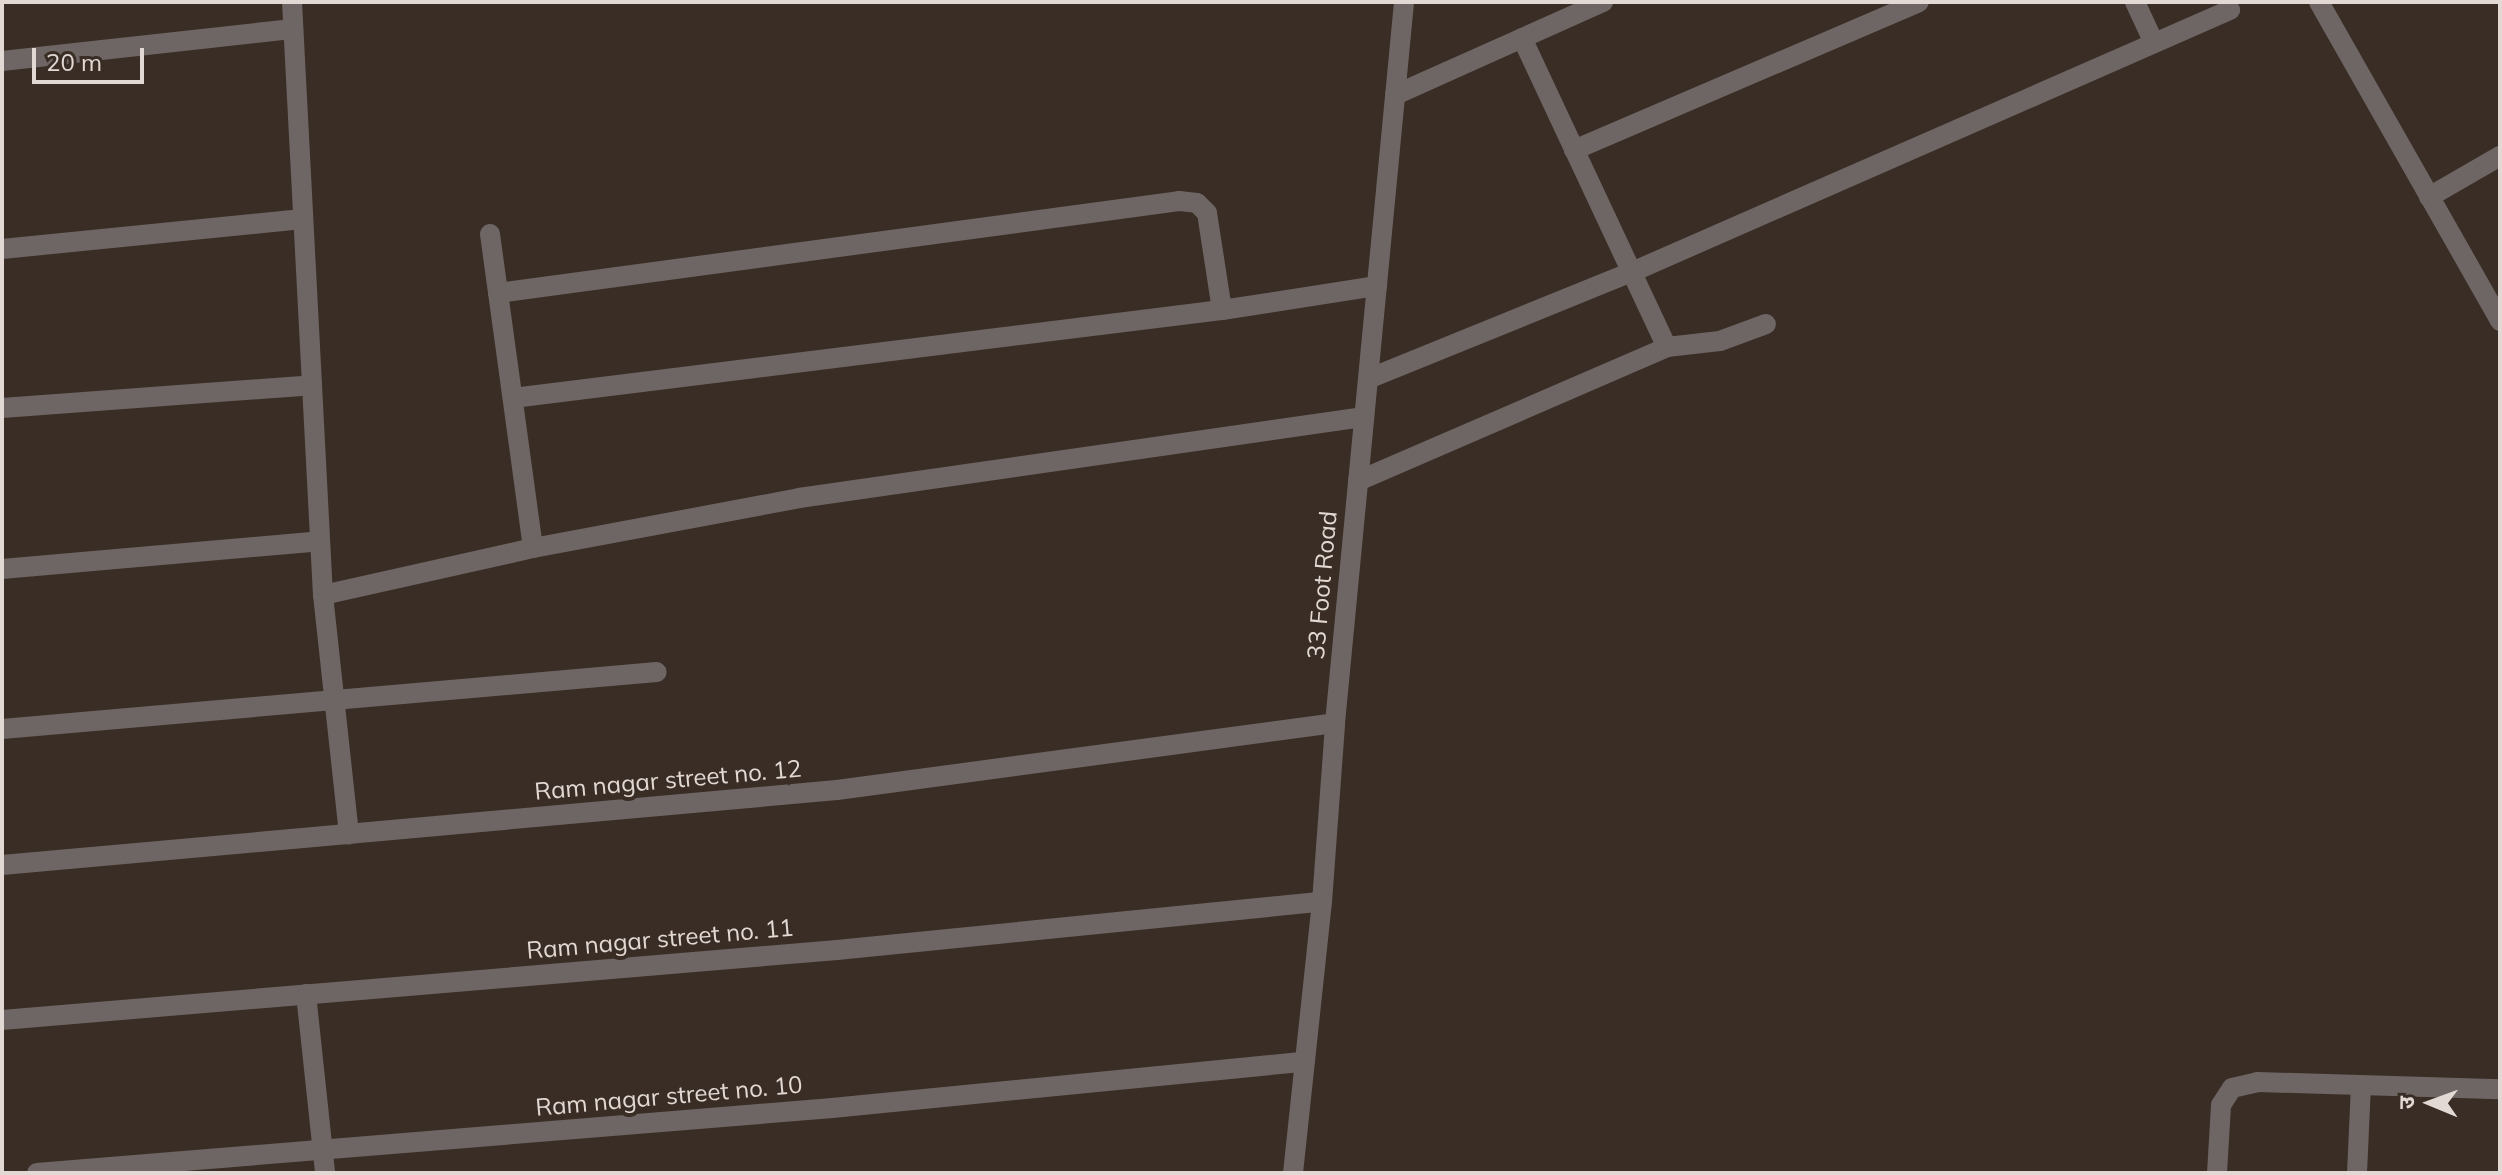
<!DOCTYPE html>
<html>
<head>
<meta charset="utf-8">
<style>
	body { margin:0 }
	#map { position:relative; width:2502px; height:1175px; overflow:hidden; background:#3a2d25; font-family:Mulish,"Noto Sans Devanagari",sans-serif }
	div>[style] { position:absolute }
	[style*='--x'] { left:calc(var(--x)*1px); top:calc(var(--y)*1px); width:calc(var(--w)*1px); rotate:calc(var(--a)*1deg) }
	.street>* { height:20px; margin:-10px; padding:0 10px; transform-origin:10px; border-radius:10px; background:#6e6664 }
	span { translate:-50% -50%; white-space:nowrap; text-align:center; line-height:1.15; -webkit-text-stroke:8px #3a2d25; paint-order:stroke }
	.street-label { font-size:24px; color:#e2d9d4 }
	.frame { position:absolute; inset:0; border:4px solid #e2d9d4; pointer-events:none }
	.north { position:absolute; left:2390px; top:1063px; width:80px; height:80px; -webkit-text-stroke:6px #3a2d25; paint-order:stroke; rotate:271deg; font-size:22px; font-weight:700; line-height:32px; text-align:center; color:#e2d9d4 }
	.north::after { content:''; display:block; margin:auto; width:28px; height:36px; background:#e2d9d4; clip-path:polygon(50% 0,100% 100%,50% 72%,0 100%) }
	.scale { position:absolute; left:32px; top:48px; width:112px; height:36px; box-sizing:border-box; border:4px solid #e2d9d4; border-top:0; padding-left:10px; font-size:24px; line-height:28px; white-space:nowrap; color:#e2d9d4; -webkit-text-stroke:6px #3a2d25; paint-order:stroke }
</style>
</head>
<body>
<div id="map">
	<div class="street">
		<i style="--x:292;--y:2;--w:594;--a:87.01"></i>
		<i style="--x:323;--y:595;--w:241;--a:83.8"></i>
		<i style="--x:2135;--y:2;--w:45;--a:65.1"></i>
		<i style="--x:2319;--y:2;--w:367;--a:60.4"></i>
		<i style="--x:1522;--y:38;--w:341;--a:64.9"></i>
		<i style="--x:2;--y:61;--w:293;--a:-6.3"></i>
		<i style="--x:1395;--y:95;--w:228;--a:-24.1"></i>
		<i style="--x:1574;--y:150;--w:375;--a:-23.2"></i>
		<i style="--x:2429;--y:197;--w:82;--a:-30"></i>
		<i style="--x:490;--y:234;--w:317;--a:82.2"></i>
		<i style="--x:2;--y:249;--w:302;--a:-5.7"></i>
		<i style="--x:498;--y:293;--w:687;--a:-7.69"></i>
		<i style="--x:1179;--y:201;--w:18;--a:6"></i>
		<i style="--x:1197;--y:203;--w:14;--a:45"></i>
		<i style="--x:1207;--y:213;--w:98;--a:81.2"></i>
		<i style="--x:1368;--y:379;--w:285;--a:-22.1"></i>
		<i style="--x:1632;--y:272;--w:653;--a:-23.66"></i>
		<i style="--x:513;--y:398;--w:714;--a:-7.08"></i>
		<i style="--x:1222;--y:310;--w:157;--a:-8.8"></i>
		<i style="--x:2;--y:408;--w:311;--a:-4.2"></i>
		<i style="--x:1358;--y:481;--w:337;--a:-23.4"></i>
		<i style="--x:1667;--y:347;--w:53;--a:-6.5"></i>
		<i style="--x:1720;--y:341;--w:49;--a:-20.3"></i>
		<i style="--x:2;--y:569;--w:319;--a:-5"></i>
		<i style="--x:323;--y:595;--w:215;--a:-12.6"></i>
		<i style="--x:533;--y:548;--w:271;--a:-10.6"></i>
		<i style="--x:799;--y:498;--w:571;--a:-8.16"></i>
		<i style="--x:2;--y:729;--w:657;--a:-4.97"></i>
		<i style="--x:2;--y:865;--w:838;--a:-5.13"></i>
		<i style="--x:837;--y:790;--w:502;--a:-7.66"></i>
		<i style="--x:306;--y:994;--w:180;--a:83.9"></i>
		<i style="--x:2;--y:1020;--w:838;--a:-4.79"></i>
		<i style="--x:837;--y:950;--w:487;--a:-5.7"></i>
		<i style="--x:37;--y:1173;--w:798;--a:-4.67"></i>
		<i style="--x:832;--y:1108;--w:474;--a:-5.6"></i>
		<i style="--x:1293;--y:1173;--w:273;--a:-83.9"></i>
		<i style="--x:1322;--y:902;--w:179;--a:-85.8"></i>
		<i style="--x:1335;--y:723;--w:724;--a:-84.53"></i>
		<i style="--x:2217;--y:1173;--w:68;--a:-86.6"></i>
		<i style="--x:2221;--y:1105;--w:20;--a:-57"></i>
		<i style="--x:2232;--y:1088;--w:26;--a:-13"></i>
		<i style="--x:2257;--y:1082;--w:243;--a:1.7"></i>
		<i style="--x:2357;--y:1173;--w:88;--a:-87.4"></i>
	</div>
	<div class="street-label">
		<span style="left:1322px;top:585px;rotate:-85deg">33 Foot Road</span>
		<span style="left:668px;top:780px;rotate:-5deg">Ram nagar street no. 12</span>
		<span style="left:660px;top:939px;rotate:-5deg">Ram nagar street no. 11</span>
		<span style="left:669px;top:1096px;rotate:-5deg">Ram nagar street no. 10</span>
	</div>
	<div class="frame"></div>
	<div class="north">उ</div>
	<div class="scale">20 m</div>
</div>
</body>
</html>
